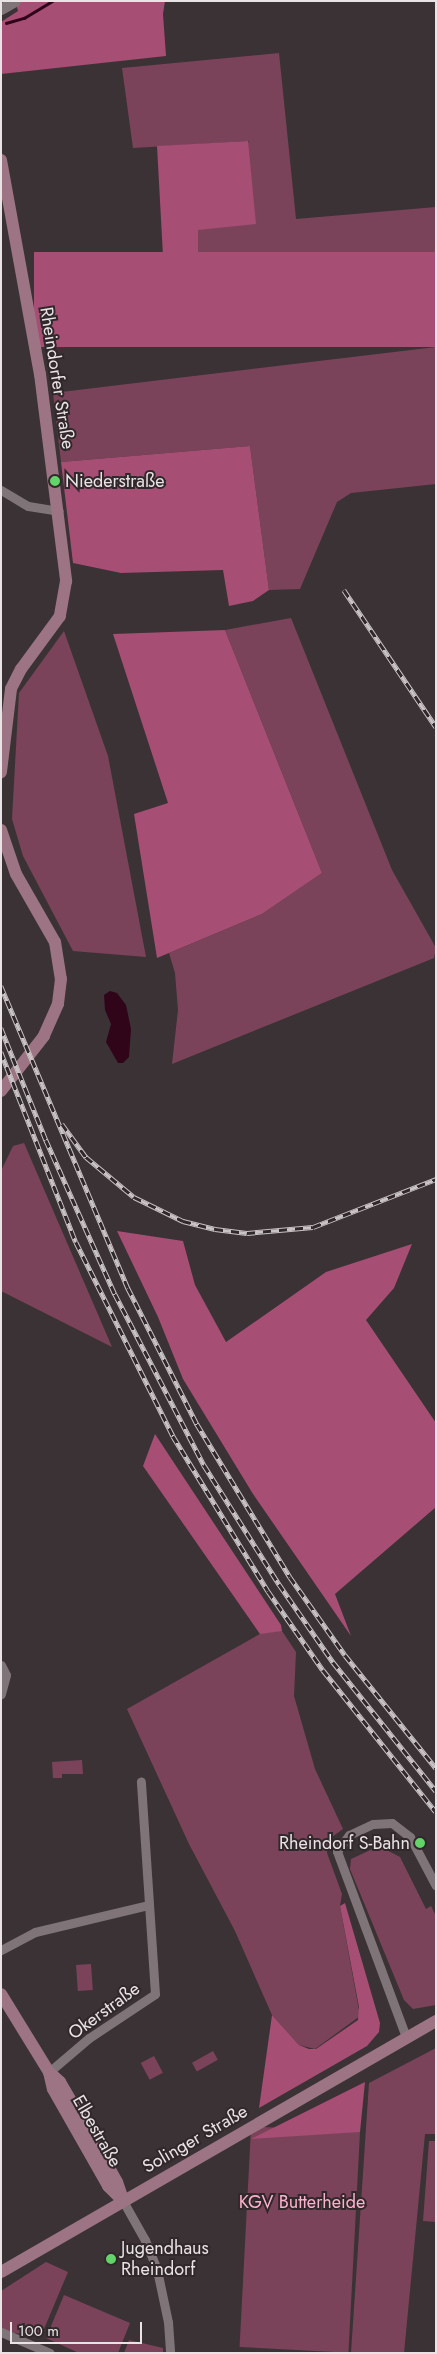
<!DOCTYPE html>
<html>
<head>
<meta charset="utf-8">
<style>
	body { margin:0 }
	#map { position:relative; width:437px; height:2354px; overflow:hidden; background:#3b3235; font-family:Jost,sans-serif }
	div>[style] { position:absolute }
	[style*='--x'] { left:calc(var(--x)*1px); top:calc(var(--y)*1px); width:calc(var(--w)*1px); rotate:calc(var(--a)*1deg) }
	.green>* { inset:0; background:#7b435a; transform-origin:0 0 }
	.forest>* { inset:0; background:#a64e74; transform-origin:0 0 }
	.water>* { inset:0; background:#30051a }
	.stream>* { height:2.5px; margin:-1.25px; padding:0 1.25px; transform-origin:1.25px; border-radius:1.25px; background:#30051a }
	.minor>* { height:9px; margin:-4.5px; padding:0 4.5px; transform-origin:4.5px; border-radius:4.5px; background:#7f7578 }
	.tertiary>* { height:11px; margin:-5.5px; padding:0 5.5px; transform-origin:5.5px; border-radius:5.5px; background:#7f7578 }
	.secondary>* { height:12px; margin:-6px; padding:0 6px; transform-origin:6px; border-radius:6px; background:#9c7484 }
	.rail>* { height:4.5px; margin-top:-2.25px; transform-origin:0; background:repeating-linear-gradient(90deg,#31282b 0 8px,#c9c3c5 0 16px); box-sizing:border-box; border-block:1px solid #c9c3c5 }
	.dots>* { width:14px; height:14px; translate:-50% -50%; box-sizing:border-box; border:2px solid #31282b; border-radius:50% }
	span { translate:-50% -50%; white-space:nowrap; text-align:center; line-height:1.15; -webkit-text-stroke:4px #31282b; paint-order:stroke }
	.street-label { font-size:18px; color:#e9e3e5 }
	.poi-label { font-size:18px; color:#e9e3e5 }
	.left { translate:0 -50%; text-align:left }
	.right { translate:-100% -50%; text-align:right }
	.park-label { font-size:18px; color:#fbb2cd }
	.frame { position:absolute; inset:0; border:2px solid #e9e3e5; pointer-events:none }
	.scale { position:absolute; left:10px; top:2322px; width:132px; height:22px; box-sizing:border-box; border:2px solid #e9e3e5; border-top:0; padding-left:6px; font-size:15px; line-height:18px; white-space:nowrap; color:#e9e3e5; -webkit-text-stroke:4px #31282b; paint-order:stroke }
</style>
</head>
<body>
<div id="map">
	<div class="green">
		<i style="clip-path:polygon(279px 53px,296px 219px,436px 207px,436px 252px,166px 285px,163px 256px,197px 254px,198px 230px,249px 141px,133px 148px,122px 68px)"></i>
		<i style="clip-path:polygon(436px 347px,436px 484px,351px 493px,337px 502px,300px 589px,269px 590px,250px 446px,61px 462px,53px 393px)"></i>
		<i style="clip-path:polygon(291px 618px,392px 870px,436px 948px,434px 958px,172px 1064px,178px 1010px,175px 973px,169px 953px,262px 914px,322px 873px,225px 630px)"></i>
		<i style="clip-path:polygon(64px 631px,108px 756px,146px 957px,73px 951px,23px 856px,12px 819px,19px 693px)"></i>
		<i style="clip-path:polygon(24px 1143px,112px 1347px,1px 1291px,1px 1171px,13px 1146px)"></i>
		<i style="clip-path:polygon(267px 1630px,282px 1631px,296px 1652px,294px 1696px,315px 1769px,343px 1829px,329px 1839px,327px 1853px,342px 1894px,340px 1906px,360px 2016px,315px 2049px,299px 2045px,272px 2015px,235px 1931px,189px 1844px,127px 1709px)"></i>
		<i style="clip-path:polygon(82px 1760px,83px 1774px,62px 1774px,62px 1778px,53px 1778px,52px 1762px)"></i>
		<i style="clip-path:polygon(379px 1846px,400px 1857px,426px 1909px,431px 1906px,436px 1916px,436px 2005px,413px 2009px,404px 2000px,350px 1869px,351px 1859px)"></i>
		<i style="left:91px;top:1964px;width:26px;height:15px;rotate:86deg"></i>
		<i style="clip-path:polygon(436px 2048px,436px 2134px,425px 2134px,404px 2353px,351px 2353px,369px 2083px)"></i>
		<i style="left:213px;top:2051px;width:10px;height:24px;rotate:61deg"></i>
		<i style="left:154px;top:2056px;width:19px;height:15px;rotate:62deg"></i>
		<i style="left:360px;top:2132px;width:221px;height:109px;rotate:93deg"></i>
		<i style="clip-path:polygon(429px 2141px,436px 2141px,436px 2222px,423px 2221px)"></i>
		<i style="clip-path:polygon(46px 2262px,68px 2272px,41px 2336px,14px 2333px,1px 2328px,1px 2291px)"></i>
		<i style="clip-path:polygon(64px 2295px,130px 2323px,118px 2353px,79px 2353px,46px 2338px)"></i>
		<i style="clip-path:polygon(129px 2340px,163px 2348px,163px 2353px,124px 2353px)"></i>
	</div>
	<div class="forest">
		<i style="clip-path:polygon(15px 1px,165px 1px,163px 14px,166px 56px,1px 74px,1px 22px,18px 11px)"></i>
		<i style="clip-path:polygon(248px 141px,256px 224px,198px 230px,198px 254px,163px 256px,157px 146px)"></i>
		<i style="left:436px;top:252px;width:95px;height:402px;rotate:90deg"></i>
		<i style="clip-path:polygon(250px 446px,269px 590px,253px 601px,229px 606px,223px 570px,121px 573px,73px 563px,61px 462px)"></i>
		<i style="clip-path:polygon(225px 630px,322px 873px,262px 914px,157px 958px,134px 814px,168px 803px,113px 634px)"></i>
		<i style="clip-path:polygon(117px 1231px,183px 1241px,195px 1285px,226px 1342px,326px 1272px,412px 1244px,394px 1288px,366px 1320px,436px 1423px,436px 1507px,335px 1594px,351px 1636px,253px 1494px,183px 1379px,158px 1317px)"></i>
		<i style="clip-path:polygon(155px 1434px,281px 1625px,282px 1631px,260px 1634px,143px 1466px)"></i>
		<i style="clip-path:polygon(345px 1903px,380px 2023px,379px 2032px,367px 2046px,259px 2108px,272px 2015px,299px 2045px,309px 2049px,316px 2049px,358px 2020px,359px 2007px,340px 1906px)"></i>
		<i style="clip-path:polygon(365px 2082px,360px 2132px,251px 2139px)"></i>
	</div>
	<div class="water">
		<i style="clip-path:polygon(110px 991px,117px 993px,126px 1005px,131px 1029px,129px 1057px,123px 1063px,118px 1063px,106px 1042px,111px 1024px,105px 1010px,104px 995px)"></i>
	</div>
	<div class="stream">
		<i style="--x:6;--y:23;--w:19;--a:-16"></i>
		<i style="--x:24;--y:18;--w:33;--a:-31"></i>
	</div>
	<div class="minor">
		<i style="--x:1;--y:490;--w:31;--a:31"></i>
		<i style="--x:28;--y:506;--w:31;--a:9"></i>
		<i style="--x:1;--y:1665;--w:11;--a:63"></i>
		<i style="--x:6;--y:1675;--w:20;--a:105"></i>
		<i style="--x:1;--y:1950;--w:38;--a:-28"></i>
		<i style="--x:35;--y:1932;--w:116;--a:-13.4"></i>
		<i style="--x:406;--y:2037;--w:198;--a:-110.4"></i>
		<i style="--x:337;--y:1851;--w:20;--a:-53"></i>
		<i style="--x:349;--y:1835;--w:26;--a:-25"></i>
		<i style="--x:373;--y:1824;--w:19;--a:-3"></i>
		<i style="--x:392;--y:1823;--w:23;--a:38"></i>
		<i style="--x:410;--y:1837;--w:55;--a:62"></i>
		<i style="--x:49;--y:2072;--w:52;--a:-40.4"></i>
		<i style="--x:89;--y:2038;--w:79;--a:-33.7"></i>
		<i style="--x:155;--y:1994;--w:213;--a:-93.8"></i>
		<i style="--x:123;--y:2201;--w:45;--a:60.6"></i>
		<i style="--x:145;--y:2240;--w:32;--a:68"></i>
		<i style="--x:157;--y:2270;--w:53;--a:78.1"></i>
		<i style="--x:168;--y:2322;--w:31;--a:86"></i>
		<i style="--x:1;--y:2332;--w:53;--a:23.2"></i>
	</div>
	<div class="tertiary">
		<i style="--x:1;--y:9;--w:16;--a:-30"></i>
	</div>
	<div class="secondary">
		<i style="--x:1;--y:160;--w:218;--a:79.7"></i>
		<i style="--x:40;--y:374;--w:209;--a:82.8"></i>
		<i style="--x:66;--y:581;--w:36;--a:100"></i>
		<i style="--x:60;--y:616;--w:66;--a:126.3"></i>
		<i style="--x:21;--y:669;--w:22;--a:117"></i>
		<i style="--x:11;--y:689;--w:84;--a:96.9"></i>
		<i style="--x:1;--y:830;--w:46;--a:71.2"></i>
		<i style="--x:16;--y:874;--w:78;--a:60.2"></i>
		<i style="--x:55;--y:942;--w:37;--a:81"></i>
		<i style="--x:61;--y:979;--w:25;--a:97"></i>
		<i style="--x:58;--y:1004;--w:35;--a:114"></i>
		<i style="--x:44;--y:1036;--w:70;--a:128"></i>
		<i style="--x:1;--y:1994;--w:92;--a:58.4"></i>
		<i style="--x:49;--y:2072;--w:17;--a:77"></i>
		<i style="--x:53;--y:2089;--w:112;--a:60.4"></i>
		<i style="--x:108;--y:2186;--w:21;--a:45"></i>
		<i style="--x:49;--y:2072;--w:15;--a:42"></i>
		<i style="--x:60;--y:2082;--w:42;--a:59.7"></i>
		<i style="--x:81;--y:2118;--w:73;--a:60.6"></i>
		<i style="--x:117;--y:2182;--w:18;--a:71"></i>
		<i style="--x:1;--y:2272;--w:502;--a:-29.99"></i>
	</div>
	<div class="rail">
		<i style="--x:344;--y:590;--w:165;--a:56.1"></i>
		<i style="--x:1;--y:986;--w:328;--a:67.2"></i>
		<i style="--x:128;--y:1288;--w:153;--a:63.1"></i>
		<i style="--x:197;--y:1424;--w:179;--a:58.7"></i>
		<i style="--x:290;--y:1577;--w:95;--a:54.8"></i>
		<i style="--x:345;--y:1655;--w:145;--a:51.2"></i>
		<i style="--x:1;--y:1028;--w:121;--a:68.1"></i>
		<i style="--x:46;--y:1140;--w:169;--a:65.9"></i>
		<i style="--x:115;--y:1294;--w:193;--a:62.5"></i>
		<i style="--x:204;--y:1465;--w:141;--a:57.8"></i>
		<i style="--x:279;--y:1584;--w:95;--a:55.3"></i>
		<i style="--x:333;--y:1662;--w:165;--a:51.4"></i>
		<i style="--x:1;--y:1052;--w:204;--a:68.5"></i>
		<i style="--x:76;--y:1242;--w:217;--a:63.4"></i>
		<i style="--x:173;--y:1436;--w:182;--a:58.5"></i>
		<i style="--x:268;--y:1591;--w:96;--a:55.2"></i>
		<i style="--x:323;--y:1670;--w:181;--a:51.5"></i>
		<i style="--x:62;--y:1124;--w:41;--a:54"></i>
		<i style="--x:86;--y:1157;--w:62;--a:39.8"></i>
		<i style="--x:134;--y:1197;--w:55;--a:26.1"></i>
		<i style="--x:183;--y:1221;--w:33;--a:14"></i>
		<i style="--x:215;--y:1229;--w:32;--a:7"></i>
		<i style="--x:247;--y:1233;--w:66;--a:-5.2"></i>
		<i style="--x:313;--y:1227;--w:132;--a:-21.3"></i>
	</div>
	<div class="dots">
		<i style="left:55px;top:481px;background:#62d469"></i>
		<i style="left:420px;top:1843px;background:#62d469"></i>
		<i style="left:111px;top:2259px;background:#62d469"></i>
	</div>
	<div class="street-label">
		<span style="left:57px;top:378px;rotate:81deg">Rheindorfer Straße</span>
		<span style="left:104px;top:2011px;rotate:-36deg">Okerstraße</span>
		<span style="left:97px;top:2131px;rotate:60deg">Elbestraße</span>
		<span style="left:195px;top:2139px;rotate:-30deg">Solinger Straße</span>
	</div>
	<div class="poi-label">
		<span class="left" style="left:65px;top:481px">Niederstraße</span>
		<span class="right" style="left:410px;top:1843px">Rheindorf S-Bahn</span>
		<span class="left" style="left:121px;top:2259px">Jugendhaus<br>Rheindorf</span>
	</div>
	<div class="park-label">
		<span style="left:302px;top:2202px">KGV Butterheide</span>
	</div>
	<div class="frame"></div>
	<div class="scale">100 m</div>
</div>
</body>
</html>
